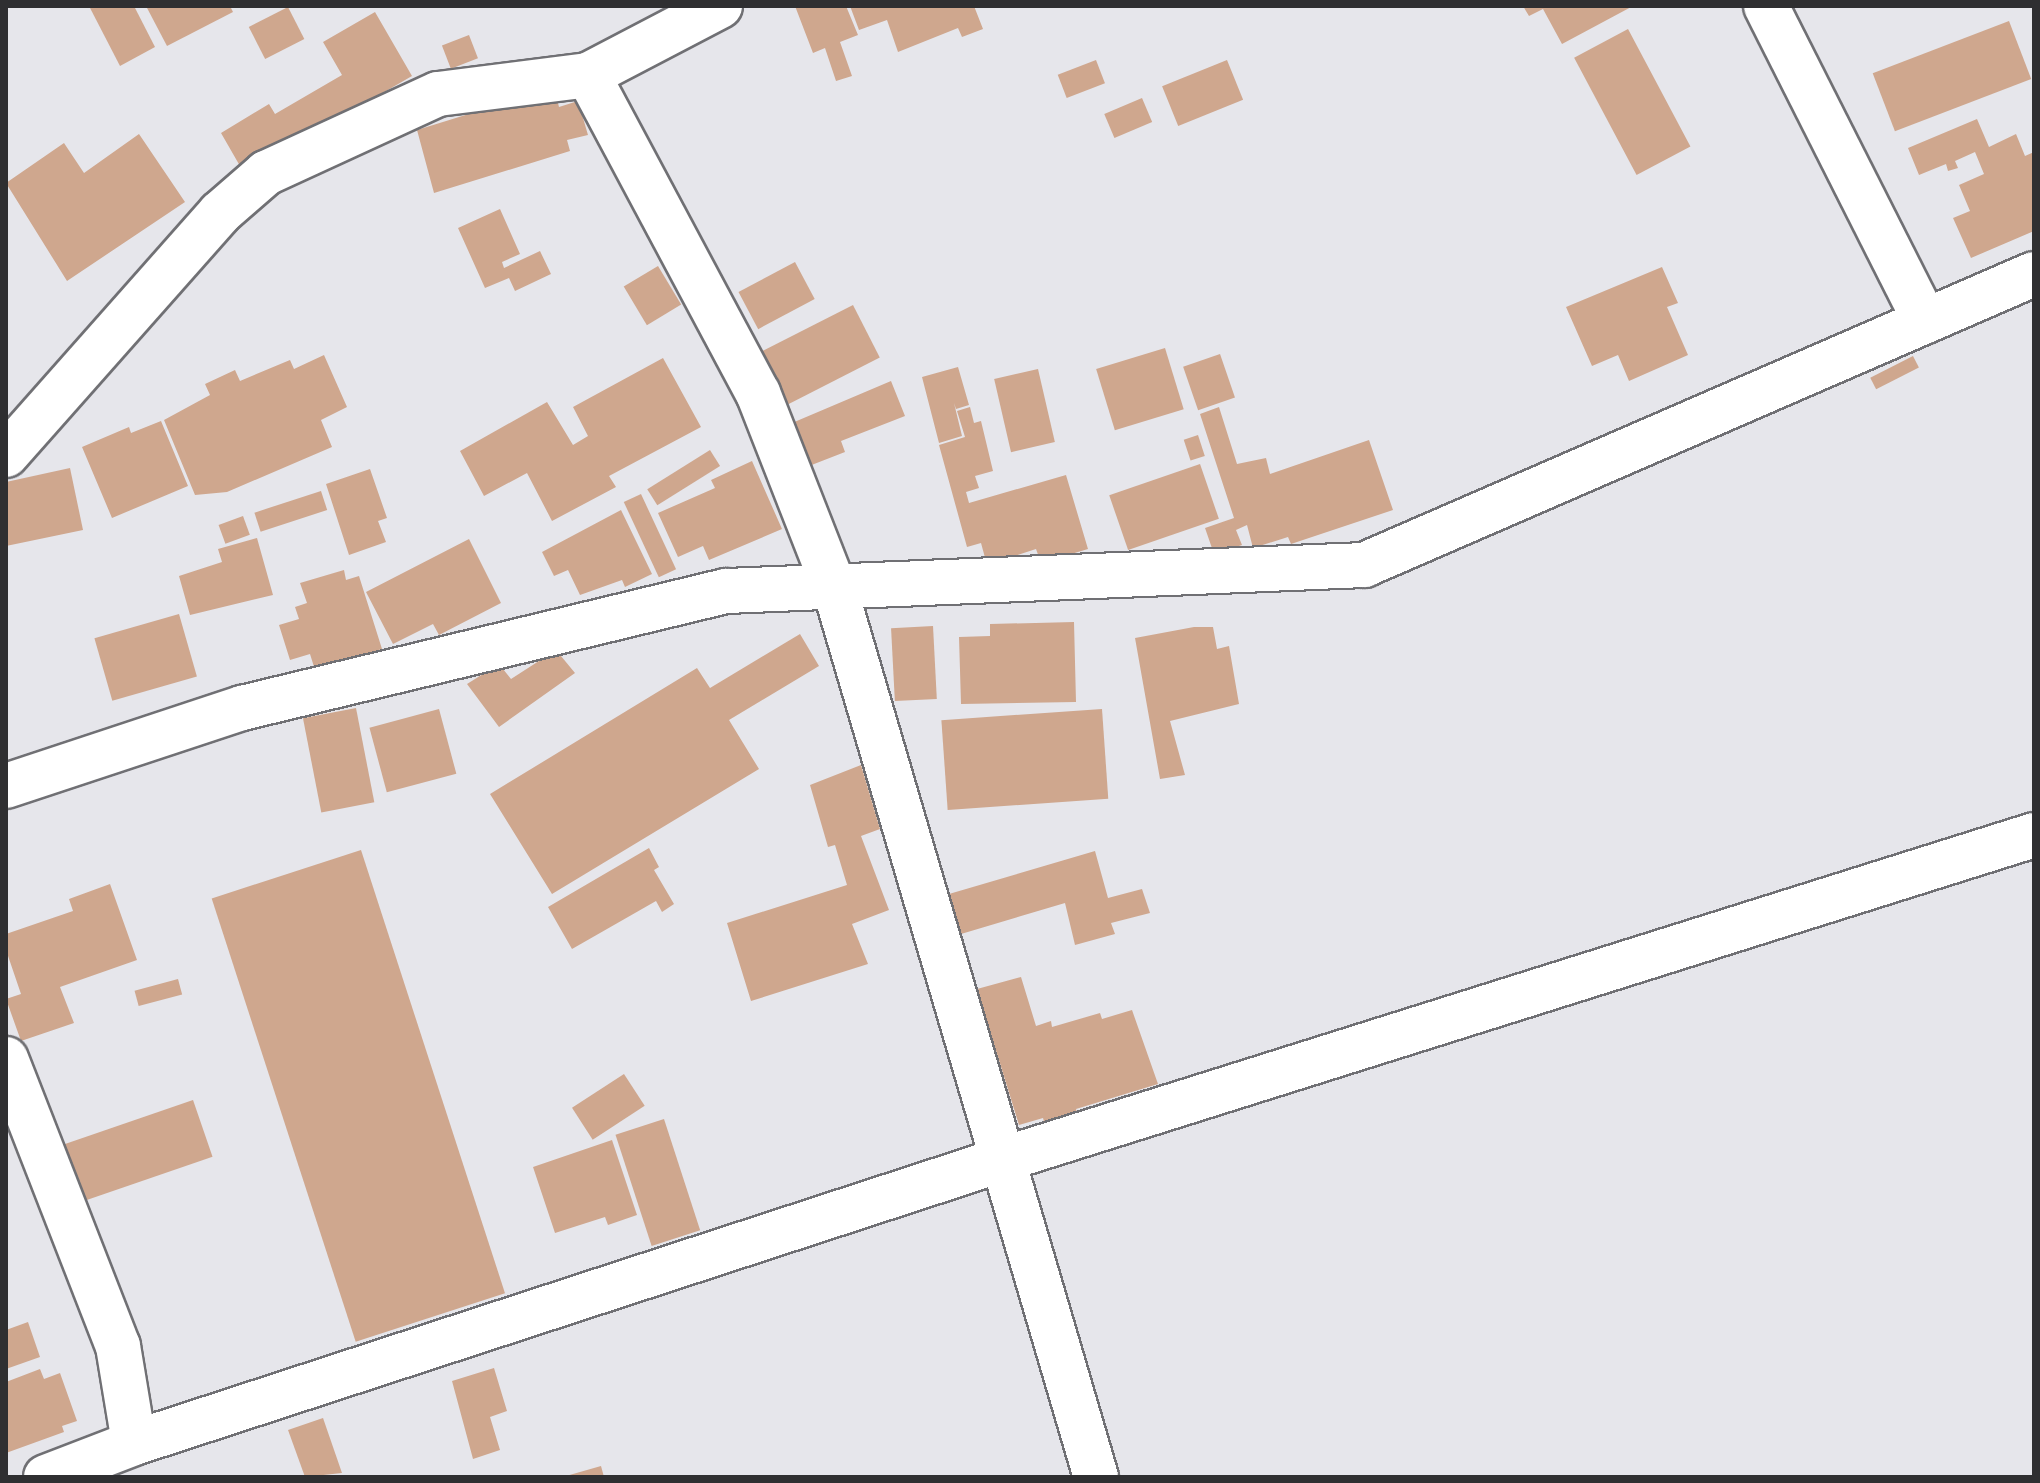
<!DOCTYPE html>
<html>
<head>
<meta charset="utf-8">
<style>
	body { margin:0 }
	#map { position:relative; width:2040px; height:1483px; overflow:hidden; background:#e6e6eb; font-family:Lato,sans-serif }
	div>[style] { position:absolute }
	[style*='--x'] { left:calc(var(--x)*1px); top:calc(var(--y)*1px); width:calc(var(--w)*1px); rotate:calc(var(--a)*1deg) }
	.building>* { inset:0; background:#cfa78e; transform-origin:0 0 }
	.roads { filter:drop-shadow(2px 0 #707074) drop-shadow(-2px 0 #707074) drop-shadow(0 2px #707074) drop-shadow(0 -2px #707074) }
	.minor>* { height:44px; margin:-22px; padding:0 22px; transform-origin:22px; border-radius:22px; background:#fff }
	span { translate:-50% -50%; white-space:nowrap; text-align:center; line-height:1.15; -webkit-text-stroke:6px #e6e6eb; paint-order:stroke }
	.frame { position:absolute; inset:0; border:8px solid #2f2f31; pointer-events:none }
</style>
</head>
<body>
<div id="map">
	<div class="building">
		<i style="clip-path:polygon(89px 6px,134px 6px,155px 47px,120px 66px)"></i>
		<i style="clip-path:polygon(146px 6px,230px 6px,233px 12px,167px 46px)"></i>
		<i style="clip-path:polygon(795px 6px,846px 6px,858px 35px,840px 42px,852px 76px,836px 81px,825px 48px,813px 53px)"></i>
		<i style="clip-path:polygon(850px 6px,974px 6px,983px 29px,962px 37px,958px 28px,898px 52px,887px 20px,859px 30px)"></i>
		<i style="clip-path:polygon(1523px 6px,1633px 6px,1562px 44px,1543px 9px,1529px 16px)"></i>
		<i style="left:288px;top:7px;width:36px;height:44px;rotate:63deg"></i>
		<i style="clip-path:polygon(375px 12px,412px 76px,244px 173px,221px 133px,269px 104px,275px 114px,342px 75px,323px 42px)"></i>
		<i style="left:2009px;top:21px;width:62px;height:146px;rotate:69deg"></i>
		<i style="left:1628px;top:29px;width:133px;height:61px;rotate:62deg"></i>
		<i style="left:469px;top:35px;width:25px;height:29px;rotate:69deg"></i>
		<i style="left:1096px;top:60px;width:25px;height:41px;rotate:69deg"></i>
		<i style="left:1227px;top:60px;width:43px;height:70px;rotate:68deg"></i>
		<i style="clip-path:polygon(524px 97px,526px 107px,557px 99px,559px 107px,578px 101px,588px 135px,567px 140px,570px 151px,434px 193px,417px 130px)"></i>
		<i style="left:1142px;top:98px;width:26px;height:41px;rotate:67deg"></i>
		<i style="clip-path:polygon(1977px 119px,1989px 147px,2016px 134px,2025px 156px,2034px 152px,2034px 231px,1971px 258px,1953px 218px,1970px 211px,1959px 185px,1984px 174px,1975px 152px,1955px 161px,1958px 168px,1948px 171px,1946px 164px,1919px 175px,1908px 148px)"></i>
		<i style="clip-path:polygon(139px 134px,185px 202px,67px 281px,6px 183px,64px 143px,84px 173px)"></i>
		<i style="clip-path:polygon(500px 209px,520px 254px,502px 262px,504px 268px,540px 251px,551px 274px,515px 291px,509px 278px,485px 288px,458px 228px)"></i>
		<i style="left:795px;top:262px;width:42px;height:64px;rotate:62deg"></i>
		<i style="left:658px;top:266px;width:45px;height:40px;rotate:59deg"></i>
		<i style="clip-path:polygon(1662px 267px,1678px 303px,1667px 307px,1688px 355px,1629px 381px,1618px 355px,1592px 366px,1566px 307px)"></i>
		<i style="left:853px;top:305px;width:59px;height:106px;rotate:63deg"></i>
		<i style="left:1165px;top:348px;width:64px;height:72px;rotate:73deg"></i>
		<i style="left:1220px;top:354px;width:46px;height:39px;rotate:71deg"></i>
		<i style="clip-path:polygon(324px 355px,347px 407px,321px 420px,332px 447px,227px 492px,195px 495px,164px 420px,210px 395px,205px 384px,235px 370px,240px 381px,290px 360px,294px 369px)"></i>
		<i style="left:1913px;top:356px;width:13px;height:48px;rotate:63deg"></i>
		<i style="clip-path:polygon(663px 358px,701px 427px,609px 476px,616px 487px,552px 521px,527px 473px,484px 496px,460px 451px,547px 402px,573px 445px,588px 436px,573px 407px)"></i>
		<i style="clip-path:polygon(958px 367px,969px 405px,956px 409px,954px 403px,962px 436px,939px 443px,922px 377px)"></i>
		<i style="left:1038px;top:369px;width:75px;height:45px;rotate:77deg"></i>
		<i style="clip-path:polygon(891px 381px,905px 416px,841px 441px,845px 452px,809px 466px,792px 423px)"></i>
		<i style="clip-path:polygon(970px 407px,974px 423px,981px 421px,993px 471px,975px 476px,979px 488px,966px 492px,969px 503px,1066px 475px,1088px 549px,1041px 563px,1036px 549px,987px 565px,981px 543px,967px 547px,939px 445px,965px 437px,957px 411px)"></i>
		<i style="clip-path:polygon(1219px 407px,1237px 464px,1266px 458px,1270px 474px,1369px 440px,1393px 510px,1291px 544px,1288px 537px,1253px 548px,1247px 525px,1236px 530px,1242px 545px,1214px 554px,1205px 528px,1234px 518px,1200px 414px)"></i>
		<i style="clip-path:polygon(161px 421px,188px 486px,112px 518px,82px 447px,129px 427px,131px 433px)"></i>
		<i style="left:1198px;top:435px;width:22px;height:15px;rotate:72deg"></i>
		<i style="left:710px;top:450px;width:19px;height:74px;rotate:58deg"></i>
		<i style="clip-path:polygon(752px 461px,782px 529px,709px 560px,703px 546px,678px 557px,658px 513px,715px 488px,711px 480px)"></i>
		<i style="left:1200px;top:464px;width:58px;height:96px;rotate:71deg"></i>
		<i style="clip-path:polygon(70px 468px,83px 530px,6px 546px,6px 482px)"></i>
		<i style="clip-path:polygon(370px 469px,387px 518px,378px 521px,386px 542px,349px 555px,326px 484px)"></i>
		<i style="left:321px;top:491px;width:20px;height:70px;rotate:72deg"></i>
		<i style="left:641px;top:494px;width:83px;height:19px;rotate:65deg"></i>
		<i style="clip-path:polygon(621px 510px,652px 574px,625px 587px,622px 580px,580px 595px,568px 570px,554px 576px,542px 552px)"></i>
		<i style="left:243px;top:516px;width:20px;height:26px;rotate:70deg"></i>
		<i style="clip-path:polygon(257px 538px,273px 595px,190px 615px,179px 576px,222px 562px,218px 549px)"></i>
		<i style="clip-path:polygon(469px 539px,501px 603px,439px 635px,433px 624px,393px 644px,366px 592px)"></i>
		<i style="clip-path:polygon(344px 570px,346px 580px,359px 576px,382px 649px,315px 670px,310px 654px,290px 660px,279px 625px,299px 619px,295px 607px,307px 603px,300px 583px)"></i>
		<i style="left:179px;top:614px;width:65px;height:88px;rotate:74deg"></i>
		<i style="clip-path:polygon(1074px 622px,1076px 702px,961px 704px,959px 637px,990px 636px,990px 624px)"></i>
		<i style="left:933px;top:626px;width:73px;height:42px;rotate:87deg"></i>
		<i style="clip-path:polygon(1194px 627px,1213px 627px,1217px 649px,1229px 646px,1239px 704px,1170px 721px,1185px 775px,1160px 779px,1135px 638px)"></i>
		<i style="clip-path:polygon(800px 634px,819px 666px,729px 720px,759px 769px,552px 894px,490px 794px,697px 668px,710px 688px)"></i>
		<i style="clip-path:polygon(556px 650px,575px 673px,499px 727px,467px 684px,499px 664px,511px 679px)"></i>
		<i style="left:356px;top:708px;width:96px;height:54px;rotate:79deg"></i>
		<i style="left:439px;top:709px;width:67px;height:72px;rotate:75deg"></i>
		<i style="left:1102px;top:709px;width:90px;height:161px;rotate:86deg"></i>
		<i style="clip-path:polygon(861px 765px,880px 829px,861px 836px,889px 910px,852px 924px,868px 964px,751px 1001px,727px 923px,847px 885px,835px 845px,828px 847px,810px 785px)"></i>
		<i style="clip-path:polygon(649px 848px,659px 867px,654px 870px,674px 904px,662px 912px,656px 901px,572px 949px,548px 907px)"></i>
		<i style="left:361px;top:850px;width:466px;height:157px;rotate:72deg"></i>
		<i style="clip-path:polygon(1095px 851px,1108px 898px,1142px 889px,1150px 913px,1111px 923px,1115px 934px,1075px 945px,1065px 903px,961px 934px,949px 894px)"></i>
		<i style="clip-path:polygon(110px 884px,137px 960px,60px 987px,74px 1023px,21px 1041px,6px 999px,21px 994px,6px 950px,6px 934px,73px 911px,69px 899px)"></i>
		<i style="clip-path:polygon(1021px 977px,1036px 1026px,1051px 1021px,1052px 1027px,1100px 1013px,1102px 1019px,1132px 1010px,1158px 1084px,1076px 1109px,1078px 1115px,1045px 1125px,1043px 1118px,1019px 1125px,977px 989px)"></i>
		<i style="left:178px;top:979px;width:16px;height:45px;rotate:75deg"></i>
		<i style="left:624px;top:1074px;width:38px;height:62px;rotate:57deg"></i>
		<i style="left:193px;top:1100px;width:60px;height:143px;rotate:71deg"></i>
		<i style="left:664px;top:1119px;width:117px;height:51px;rotate:72deg"></i>
		<i style="clip-path:polygon(612px 1140px,637px 1215px,608px 1225px,605px 1217px,555px 1233px,533px 1167px)"></i>
		<i style="clip-path:polygon(28px 1322px,40px 1357px,6px 1369px,6px 1330px)"></i>
		<i style="clip-path:polygon(494px 1368px,507px 1411px,490px 1417px,500px 1450px,473px 1459px,452px 1381px)"></i>
		<i style="clip-path:polygon(40px 1369px,44px 1379px,60px 1373px,77px 1421px,62px 1426px,64px 1432px,6px 1453px,6px 1382px)"></i>
		<i style="clip-path:polygon(323px 1418px,342px 1473px,305px 1477px,288px 1430px)"></i>
		<i style="clip-path:polygon(601px 1466px,604px 1477px,566px 1477px,566px 1476px)"></i>
	</div>
	<div class="roads">
		<div class="minor">
			<i style="--x:1766;--y:6;--w:353;--a:63.2"></i>
			<i style="--x:588;--y:75;--w:361;--a:61.9"></i>
			<i style="--x:758;--y:393;--w:211;--a:68.6"></i>
			<i style="--x:835;--y:589;--w:926;--a:73.62"></i>
			<i style="--x:6;--y:455;--w:323;--a:-48.5"></i>
			<i style="--x:220;--y:213;--w:61;--a:-41"></i>
			<i style="--x:266;--y:173;--w:189;--a:-24.7"></i>
			<i style="--x:438;--y:94;--w:151;--a:-7.2"></i>
			<i style="--x:588;--y:75;--w:149;--a:-27.6"></i>
			<i style="--x:6;--y:786;--w:249;--a:-18.3"></i>
			<i style="--x:242;--y:708;--w:498;--a:-13.6"></i>
			<i style="--x:726;--y:591;--w:639;--a:-2.33"></i>
			<i style="--x:1364;--y:565;--w:730;--a:-23.48"></i>
			<i style="--x:6;--y:1059;--w:308;--a:68.7"></i>
			<i style="--x:118;--y:1346;--w:98;--a:80.6"></i>
			<i style="--x:46;--y:1477;--w:94;--a:-21.1"></i>
			<i style="--x:134;--y:1443;--w:912;--a:-18.08"></i>
			<i style="--x:1001;--y:1160;--w:1083;--a:-17.46"></i>
		</div>
	</div>
	<div class="frame"></div>
</div>
</body>
</html>
